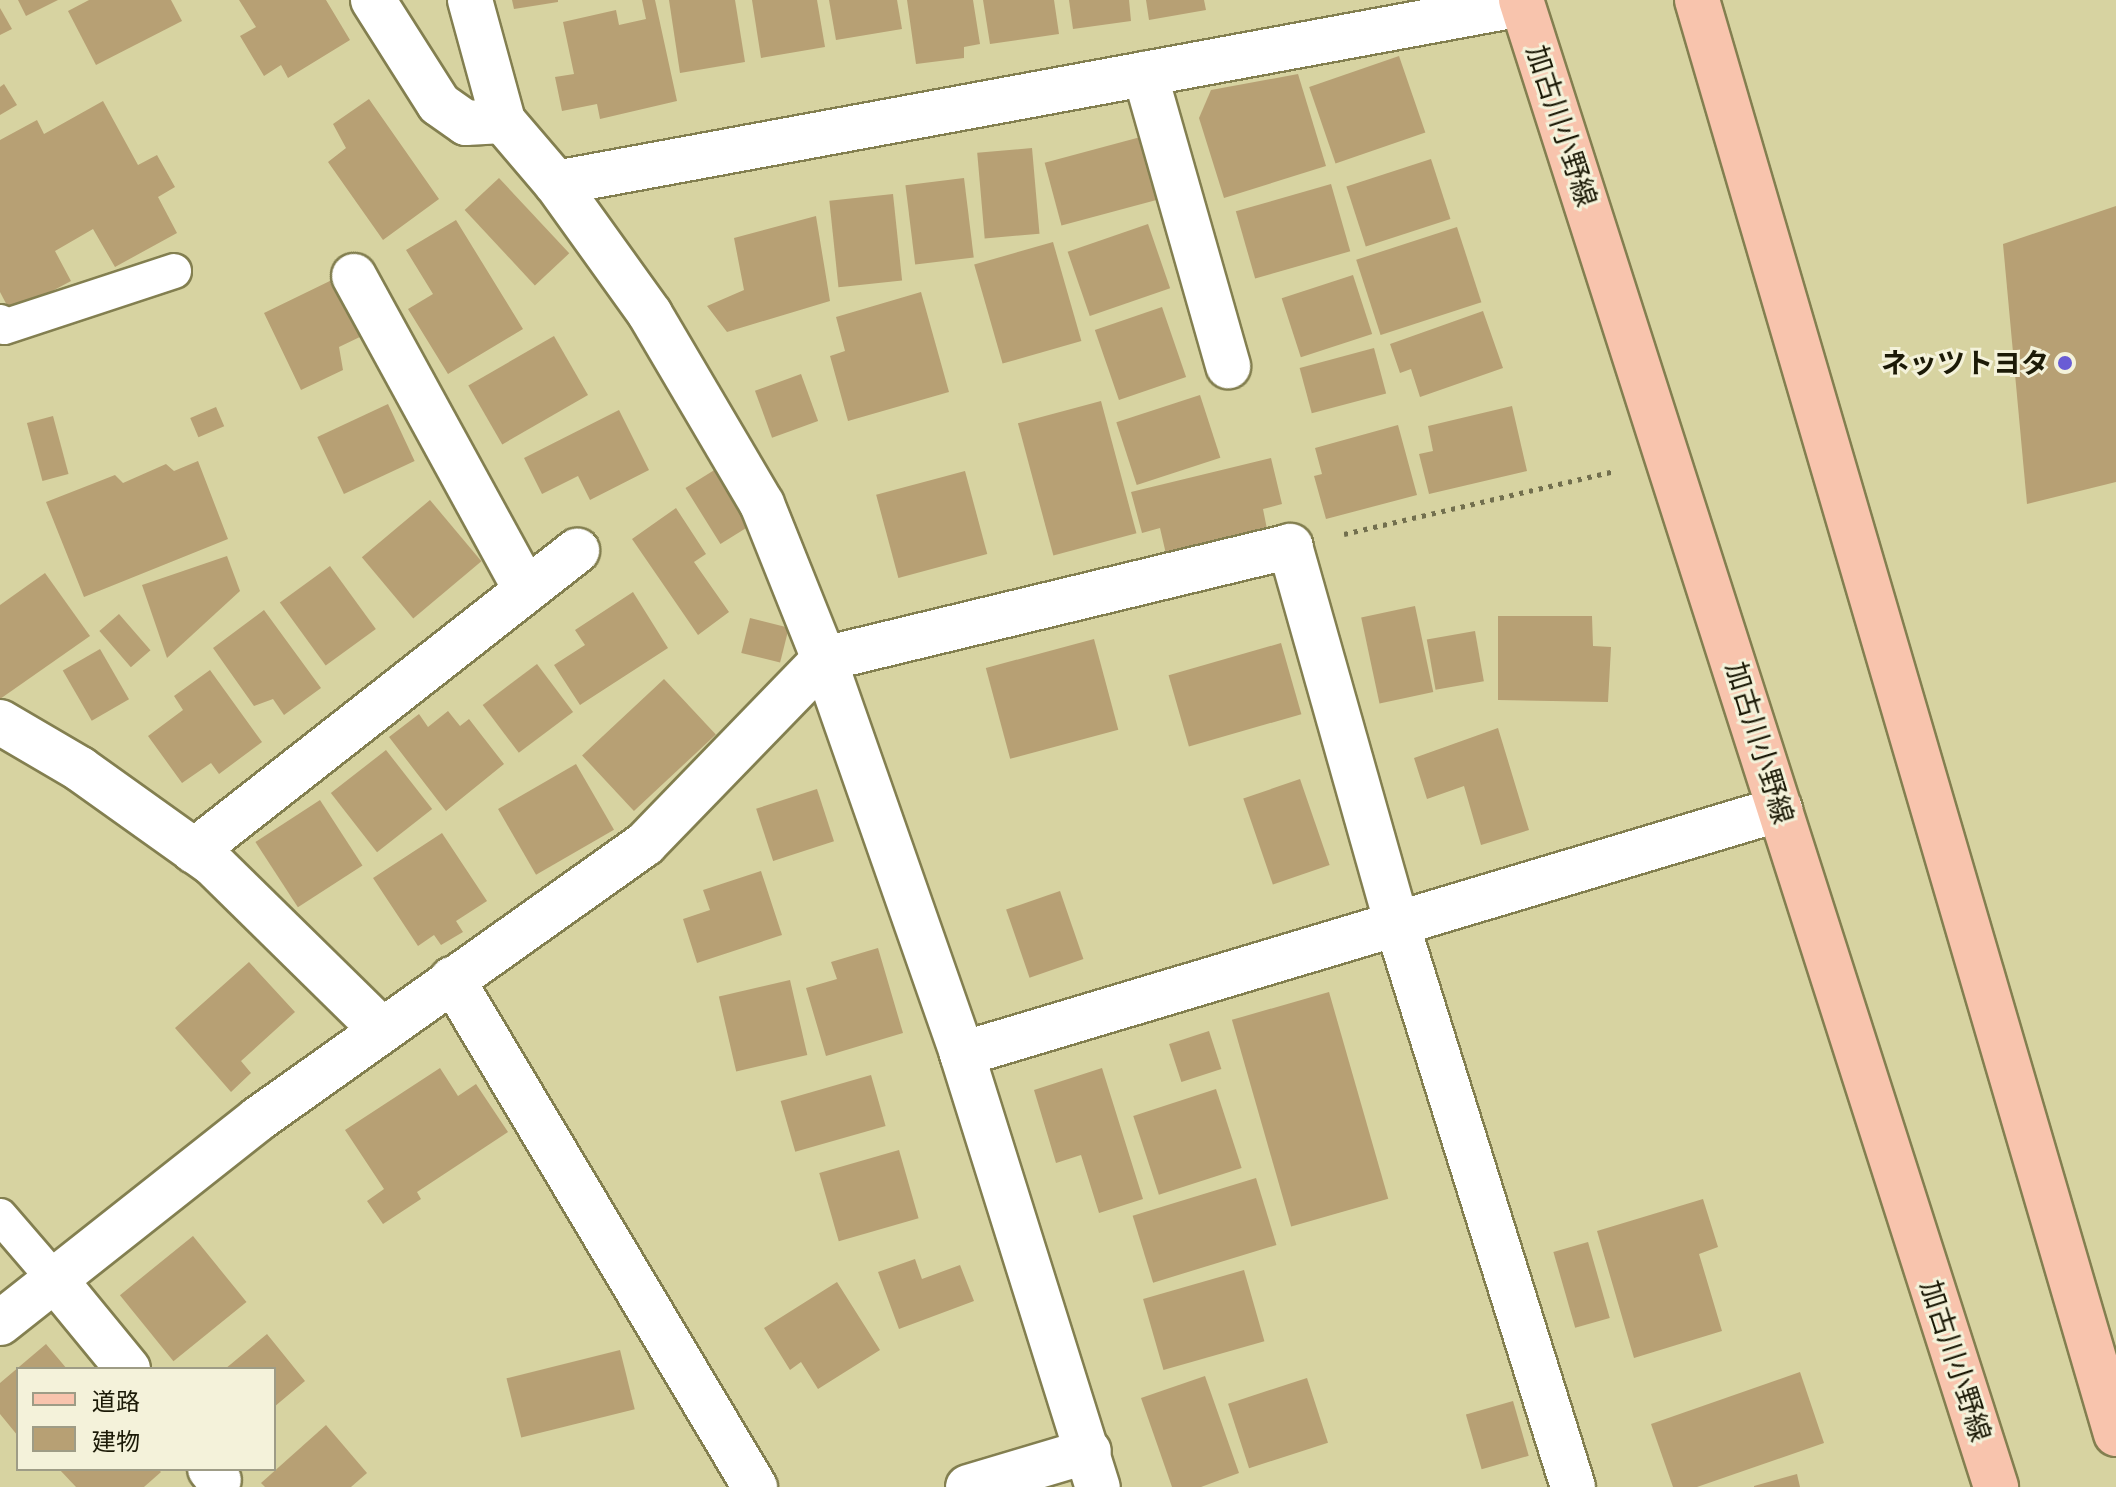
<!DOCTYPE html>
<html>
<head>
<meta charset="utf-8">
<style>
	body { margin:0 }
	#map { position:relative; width:2116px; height:1487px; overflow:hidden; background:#d7d3a1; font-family:"IBM Plex Serif","Noto Sans JP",serif }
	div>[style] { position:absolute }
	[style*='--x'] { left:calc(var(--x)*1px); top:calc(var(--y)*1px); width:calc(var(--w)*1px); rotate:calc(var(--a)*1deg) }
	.building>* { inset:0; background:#b7a074; transform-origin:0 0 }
	.path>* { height:5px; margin-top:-2.5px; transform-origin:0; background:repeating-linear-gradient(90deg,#726f4e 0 4px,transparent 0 10px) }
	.roads { filter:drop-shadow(2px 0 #837f50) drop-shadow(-2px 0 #837f50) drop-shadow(0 2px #837f50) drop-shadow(0 -2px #837f50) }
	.lane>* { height:34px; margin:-17px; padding:0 17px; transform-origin:17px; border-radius:17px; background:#fff }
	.street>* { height:44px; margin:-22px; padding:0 22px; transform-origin:22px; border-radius:22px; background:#fff }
	.primary>* { height:44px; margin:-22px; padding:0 22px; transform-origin:22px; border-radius:22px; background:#f8c4ad }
	.dots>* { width:22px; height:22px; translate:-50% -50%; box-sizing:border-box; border:4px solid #f4f2da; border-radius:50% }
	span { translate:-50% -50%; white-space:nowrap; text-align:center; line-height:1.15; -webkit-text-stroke:6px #f4f2da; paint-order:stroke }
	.street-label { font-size:28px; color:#1c1a07 }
	.poi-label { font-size:28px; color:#1c1a07; font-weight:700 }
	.right { translate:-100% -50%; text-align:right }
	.legend { position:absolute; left:16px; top:1367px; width:260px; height:104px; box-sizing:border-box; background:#f4f2da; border:2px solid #9e9c86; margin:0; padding:10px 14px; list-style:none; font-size:24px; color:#1c1a07 }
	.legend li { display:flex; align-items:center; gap:16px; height:40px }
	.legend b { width:40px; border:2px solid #9e9c86 }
</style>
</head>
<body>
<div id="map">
	<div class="building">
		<i style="clip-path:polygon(18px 0,58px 0,26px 16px)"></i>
		<i style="clip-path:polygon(89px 0,171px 0,182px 21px,96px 65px,68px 11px)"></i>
		<i style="clip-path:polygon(239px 0,326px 0,350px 40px,288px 78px,281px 65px,264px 76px,240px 36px,256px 27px)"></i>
		<i style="clip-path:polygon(512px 0,558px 0,558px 2px,514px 9px)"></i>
		<i style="clip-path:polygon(642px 0,655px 0,677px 101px,600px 119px,597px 104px,562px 111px,555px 77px,574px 74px,563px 22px,616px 10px,619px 25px,646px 19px)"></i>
		<i style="clip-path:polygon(669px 0,735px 0,745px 62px,680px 73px)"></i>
		<i style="clip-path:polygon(752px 0,817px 0,825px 47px,761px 58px)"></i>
		<i style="clip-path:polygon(829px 0,897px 0,902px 29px,836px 40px)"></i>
		<i style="clip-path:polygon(907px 0,973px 0,980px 44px,964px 47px,964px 58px,916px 64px)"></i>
		<i style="clip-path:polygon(983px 0,1054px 0,1059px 34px,990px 44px)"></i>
		<i style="clip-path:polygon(1069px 0,1129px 0,1131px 21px,1073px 29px)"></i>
		<i style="clip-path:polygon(1146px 0,1204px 0,1206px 10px,1149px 20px)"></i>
		<i style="clip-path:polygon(0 8px,12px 29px,0 35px)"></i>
		<i style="left:1399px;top:56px;width:81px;height:95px;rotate:71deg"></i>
		<i style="clip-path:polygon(1298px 74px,1326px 166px,1224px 198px,1199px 118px,1211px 90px)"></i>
		<i style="clip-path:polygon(4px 84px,17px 105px,0 115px,0 87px)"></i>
		<i style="clip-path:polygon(369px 99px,439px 199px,383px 240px,328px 162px,346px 148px,333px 124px)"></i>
		<i style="clip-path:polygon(103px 101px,138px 165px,157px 155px,175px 187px,158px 197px,177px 233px,115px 267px,93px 229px,55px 251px,71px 281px,11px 313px,0 292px,0 140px,37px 120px,44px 134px)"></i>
		<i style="left:1148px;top:135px;width:65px;height:107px;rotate:75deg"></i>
		<i style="left:1032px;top:148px;width:86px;height:55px;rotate:85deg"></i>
		<i style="left:1431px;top:159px;width:63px;height:89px;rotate:72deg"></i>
		<i style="left:499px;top:178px;width:103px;height:47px;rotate:47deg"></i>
		<i style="left:964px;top:178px;width:80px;height:59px;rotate:83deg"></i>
		<i style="left:1331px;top:184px;width:70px;height:99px;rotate:74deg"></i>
		<i style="left:893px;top:194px;width:87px;height:64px;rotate:84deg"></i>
		<i style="clip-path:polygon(2116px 206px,2116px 482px,2027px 504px,2003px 244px)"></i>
		<i style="clip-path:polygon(816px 216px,830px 301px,727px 332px,707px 306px,744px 290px,734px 238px)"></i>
		<i style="clip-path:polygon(456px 220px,523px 329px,448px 374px,408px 309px,433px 294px,406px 250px)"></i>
		<i style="left:1148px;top:224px;width:68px;height:85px;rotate:71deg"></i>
		<i style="left:1457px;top:227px;width:79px;height:106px;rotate:72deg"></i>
		<i style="left:1053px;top:242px;width:103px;height:82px;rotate:74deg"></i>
		<i style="left:1353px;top:275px;width:62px;height:75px;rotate:72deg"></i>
		<i style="clip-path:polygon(336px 278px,364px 335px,339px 347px,343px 370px,301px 390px,264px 313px)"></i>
		<i style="clip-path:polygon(921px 292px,949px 392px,848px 421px,830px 356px,845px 351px,836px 317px)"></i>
		<i style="left:1162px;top:307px;width:74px;height:71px;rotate:71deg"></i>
		<i style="clip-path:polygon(1483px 311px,1503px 368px,1420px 397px,1411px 369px,1400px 373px,1390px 344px)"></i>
		<i style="left:554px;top:336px;width:68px;height:99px;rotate:60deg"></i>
		<i style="left:1374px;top:348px;width:47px;height:77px;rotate:75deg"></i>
		<i style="left:801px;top:374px;width:50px;height:49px;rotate:70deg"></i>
		<i style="left:1200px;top:395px;width:66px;height:88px;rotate:72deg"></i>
		<i style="left:1101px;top:401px;width:137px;height:86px;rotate:75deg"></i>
		<i style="left:388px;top:404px;width:63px;height:78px;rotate:65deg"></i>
		<i style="clip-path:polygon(1512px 406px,1527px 471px,1429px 494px,1419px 454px,1433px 451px,1428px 426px)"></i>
		<i style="left:216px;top:407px;width:21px;height:28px;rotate:67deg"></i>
		<i style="clip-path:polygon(619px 410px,649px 470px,590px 500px,578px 476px,542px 494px,524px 458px)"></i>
		<i style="left:53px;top:416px;width:60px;height:27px;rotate:75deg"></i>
		<i style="clip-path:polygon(1398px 425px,1417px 495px,1326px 519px,1314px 476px,1322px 474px,1315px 448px)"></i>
		<i style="clip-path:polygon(1271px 458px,1282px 504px,1263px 509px,1267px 529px,1166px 554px,1160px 528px,1142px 533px,1131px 492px)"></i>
		<i style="clip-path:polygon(198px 461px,228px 539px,84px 597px,46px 502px,115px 475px,123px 483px,166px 464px,174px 471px)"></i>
		<i style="left:716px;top:469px;width:66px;height:36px;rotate:58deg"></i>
		<i style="left:965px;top:471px;width:86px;height:92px;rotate:75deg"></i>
		<i style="left:430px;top:500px;width:80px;height:89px;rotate:50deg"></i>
		<i style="clip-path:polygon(676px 508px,706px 554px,694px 562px,729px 612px,698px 635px,632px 539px)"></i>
		<i style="clip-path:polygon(227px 556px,240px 591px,167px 658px,142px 585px)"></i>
		<i style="left:330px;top:566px;width:78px;height:62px;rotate:54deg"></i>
		<i style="clip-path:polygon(45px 573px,90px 636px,0 699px,0 605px)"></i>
		<i style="clip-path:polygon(633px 592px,668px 648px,580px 705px,554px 665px,585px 645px,575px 630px)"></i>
		<i style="left:1415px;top:606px;width:88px;height:55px;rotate:78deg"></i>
		<i style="clip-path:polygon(264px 610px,321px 688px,284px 715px,273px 699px,254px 706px,213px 648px)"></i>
		<i style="left:119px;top:614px;width:48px;height:26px;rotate:49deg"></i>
		<i style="clip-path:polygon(1498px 616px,1592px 616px,1593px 646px,1611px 647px,1608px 702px,1498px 700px)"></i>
		<i style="left:750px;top:618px;width:40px;height:36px;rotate:14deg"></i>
		<i style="left:1475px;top:631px;width:51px;height:49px;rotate:80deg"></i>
		<i style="left:1094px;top:639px;width:94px;height:112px;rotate:75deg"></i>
		<i style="left:1281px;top:643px;width:74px;height:117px;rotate:74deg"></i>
		<i style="left:100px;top:649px;width:58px;height:43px;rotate:60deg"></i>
		<i style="left:537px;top:664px;width:60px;height:68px;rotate:53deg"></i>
		<i style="clip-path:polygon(210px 670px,262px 742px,219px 774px,211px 763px,182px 783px,148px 736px,183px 710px,174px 696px)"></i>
		<i style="left:664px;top:679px;width:76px;height:112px;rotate:47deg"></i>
		<i style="clip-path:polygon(448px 711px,460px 726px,469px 719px,504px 764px,446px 811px,389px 737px,419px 714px,428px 727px)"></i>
		<i style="clip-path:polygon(1498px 728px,1529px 830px,1481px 845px,1464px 786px,1427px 799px,1414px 758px)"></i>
		<i style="left:386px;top:750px;width:75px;height:70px;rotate:52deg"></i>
		<i style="left:576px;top:764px;width:76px;height:90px;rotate:60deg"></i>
		<i style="left:1300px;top:779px;width:91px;height:60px;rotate:71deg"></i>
		<i style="left:817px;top:789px;width:55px;height:64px;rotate:72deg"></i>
		<i style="left:320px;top:800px;width:78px;height:77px;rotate:57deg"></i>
		<i style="clip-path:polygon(442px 833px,487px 901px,456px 921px,463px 932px,441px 945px,434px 935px,418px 946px,373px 878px)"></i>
		<i style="clip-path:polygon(761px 871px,782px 935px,697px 963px,683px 919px,710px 910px,703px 890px)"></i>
		<i style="left:1060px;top:891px;width:72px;height:57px;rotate:71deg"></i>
		<i style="clip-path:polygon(878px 948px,903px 1033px,826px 1056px,806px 988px,837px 979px,831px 962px)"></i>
		<i style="clip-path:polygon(249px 962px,295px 1012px,241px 1061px,251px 1073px,231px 1092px,175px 1028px)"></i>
		<i style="left:790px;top:980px;width:77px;height:73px;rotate:77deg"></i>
		<i style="left:1329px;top:992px;width:215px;height:101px;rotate:74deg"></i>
		<i style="left:1209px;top:1031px;width:40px;height:42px;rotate:72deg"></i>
		<i style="clip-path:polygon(440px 1068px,458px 1096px,476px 1084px,508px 1132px,417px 1192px,421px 1199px,383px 1224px,367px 1201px,384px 1189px,345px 1130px)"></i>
		<i style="clip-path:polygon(1102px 1068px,1143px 1199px,1099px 1213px,1081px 1155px,1056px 1163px,1034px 1090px)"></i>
		<i style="left:871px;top:1075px;width:53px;height:94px;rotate:74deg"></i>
		<i style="left:1216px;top:1089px;width:83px;height:87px;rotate:72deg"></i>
		<i style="left:899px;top:1150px;width:71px;height:83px;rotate:74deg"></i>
		<i style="left:1256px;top:1178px;width:70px;height:129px;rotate:73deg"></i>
		<i style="clip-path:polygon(1703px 1199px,1718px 1247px,1699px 1254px,1722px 1331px,1634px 1358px,1597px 1231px)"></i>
		<i style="left:193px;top:1236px;width:85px;height:94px;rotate:51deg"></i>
		<i style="left:1588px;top:1242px;width:79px;height:36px;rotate:74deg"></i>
		<i style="clip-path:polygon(915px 1259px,922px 1279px,960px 1265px,974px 1301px,899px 1329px,878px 1272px)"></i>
		<i style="left:1244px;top:1270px;width:74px;height:105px;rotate:74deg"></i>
		<i style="clip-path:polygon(837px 1282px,880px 1350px,818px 1389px,801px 1362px,790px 1370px,764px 1328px)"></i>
		<i style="clip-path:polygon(267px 1334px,305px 1381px,274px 1407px,274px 1369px,225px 1369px)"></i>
		<i style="clip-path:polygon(46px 1344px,67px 1369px,18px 1369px,18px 1436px,0 1414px,0 1383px)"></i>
		<i style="left:620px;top:1350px;width:61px;height:117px;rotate:76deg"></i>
		<i style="clip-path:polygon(1800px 1372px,1824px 1443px,1697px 1487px,1673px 1487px,1651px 1424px)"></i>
		<i style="clip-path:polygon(1205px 1376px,1239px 1473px,1201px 1487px,1172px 1487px,1141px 1398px)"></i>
		<i style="left:1307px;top:1378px;width:68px;height:83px;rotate:72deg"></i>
		<i style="left:1513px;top:1401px;width:57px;height:49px;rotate:74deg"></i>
		<i style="clip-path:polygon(326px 1425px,367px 1473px,351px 1487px,265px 1487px,261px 1483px)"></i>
		<i style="clip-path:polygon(59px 1469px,158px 1469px,161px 1472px,144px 1487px,76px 1487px)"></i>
		<i style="clip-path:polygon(1797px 1474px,1800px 1487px,1754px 1487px,1754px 1486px)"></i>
	</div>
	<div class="path">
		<i style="--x:1344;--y:534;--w:278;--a:-13.1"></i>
	</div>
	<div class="roads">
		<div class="lane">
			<i style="--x:0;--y:322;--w:6;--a:51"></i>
			<i style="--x:4;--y:327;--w:179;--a:-18.2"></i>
			<i style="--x:0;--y:1216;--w:84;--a:49.3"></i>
		</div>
		<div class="street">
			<i style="--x:373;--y:0;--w:123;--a:57.6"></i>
			<i style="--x:439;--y:104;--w:33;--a:35"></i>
			<i style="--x:466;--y:123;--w:37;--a:-3"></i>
			<i style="--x:470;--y:0;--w:125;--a:74.7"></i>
			<i style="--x:503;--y:121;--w:82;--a:49.5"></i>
			<i style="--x:556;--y:183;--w:161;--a:54.3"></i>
			<i style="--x:650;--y:314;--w:221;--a:59.5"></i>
			<i style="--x:762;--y:504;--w:167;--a:68.2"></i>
			<i style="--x:824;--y:659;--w:418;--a:70.7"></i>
			<i style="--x:962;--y:1054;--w:454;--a:72.6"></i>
			<i style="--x:1145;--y:74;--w:304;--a:74.1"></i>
			<i style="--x:556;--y:183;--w:982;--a:-10.5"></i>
			<i style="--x:354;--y:276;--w:358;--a:61.3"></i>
			<i style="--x:0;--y:722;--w:93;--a:30.4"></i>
			<i style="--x:80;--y:769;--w:162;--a:35.5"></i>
			<i style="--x:212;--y:863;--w:237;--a:44.5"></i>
			<i style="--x:194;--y:851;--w:487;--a:-38.1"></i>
			<i style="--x:452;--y:979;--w:592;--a:59.19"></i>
			<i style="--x:962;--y:1054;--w:854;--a:-16.67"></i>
			<i style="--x:55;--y:1280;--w:115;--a:50.6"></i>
			<i style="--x:0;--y:1323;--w:329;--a:-38.3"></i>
			<i style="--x:258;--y:1119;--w:475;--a:-35.4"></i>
			<i style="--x:645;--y:844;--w:257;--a:-45.9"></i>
			<i style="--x:824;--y:659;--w:480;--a:-13.6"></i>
			<i style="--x:1290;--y:546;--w:390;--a:74.2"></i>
			<i style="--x:1396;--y:921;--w:593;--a:72.63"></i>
			<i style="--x:210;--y:1469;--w:14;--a:51"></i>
			<i style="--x:968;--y:1487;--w:126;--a:-16.6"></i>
		</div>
		<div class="primary">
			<i style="--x:1521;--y:0;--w:1561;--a:72.28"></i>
			<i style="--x:1697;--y:0;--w:1494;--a:73.71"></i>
		</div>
	</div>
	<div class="dots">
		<i style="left:2065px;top:363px;background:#695cd5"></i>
	</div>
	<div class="street-label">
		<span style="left:1562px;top:126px;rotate:72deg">加古川小野線</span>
		<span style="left:1760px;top:743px;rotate:73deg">加古川小野線</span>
		<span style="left:1956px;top:1361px;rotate:72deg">加古川小野線</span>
	</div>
	<div class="poi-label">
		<span class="right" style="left:2049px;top:363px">ネッツトヨタ</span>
	</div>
	<ul class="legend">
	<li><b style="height:10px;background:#f8c4ad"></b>道路</li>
	<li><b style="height:22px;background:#b7a074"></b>建物</li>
	</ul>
</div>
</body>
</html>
